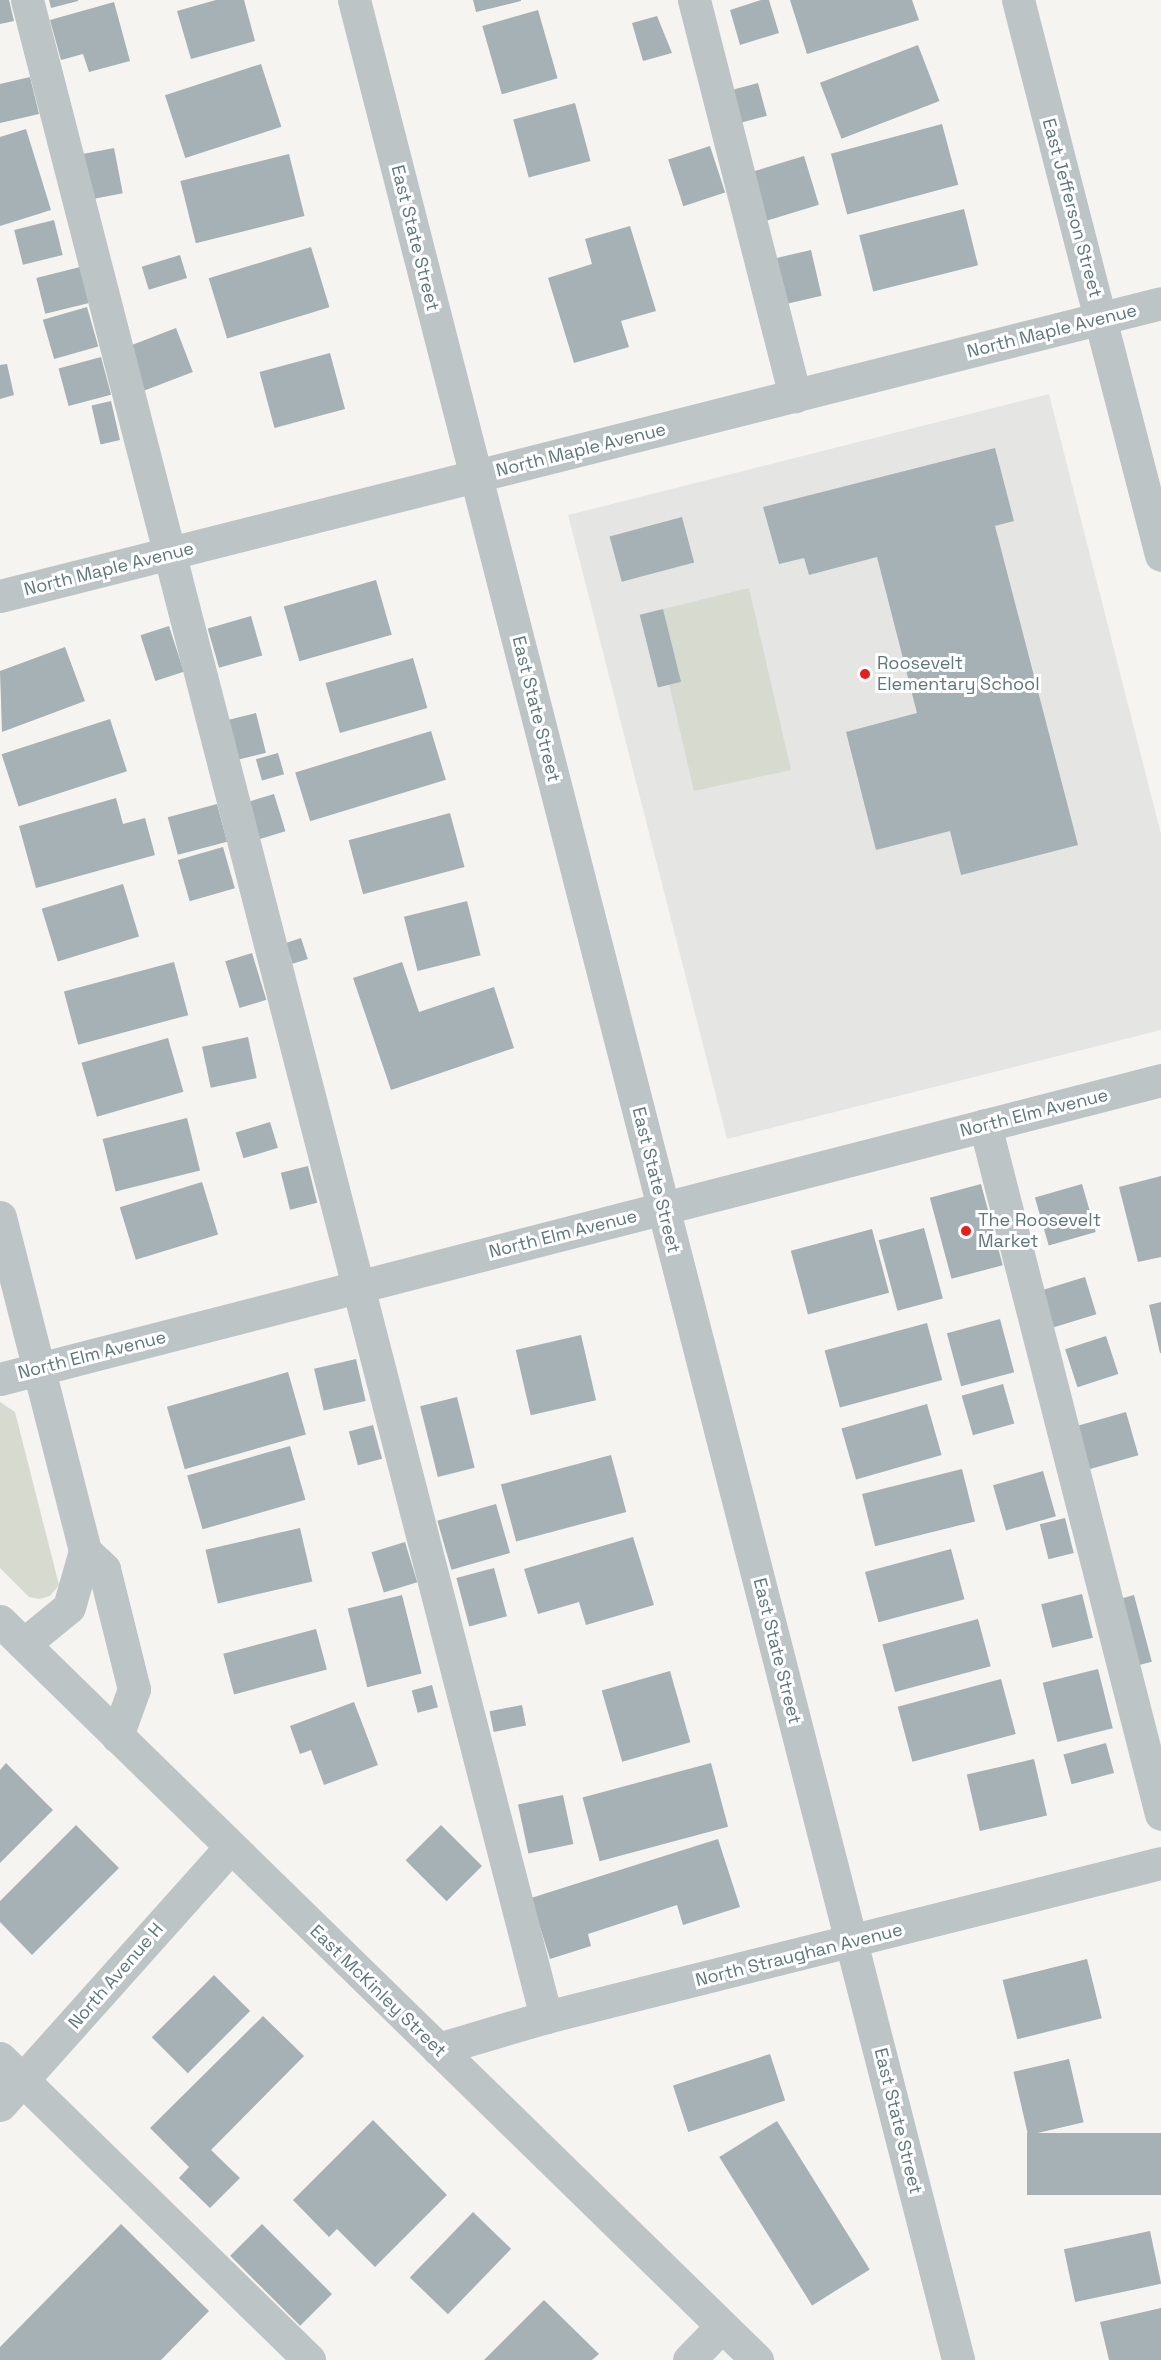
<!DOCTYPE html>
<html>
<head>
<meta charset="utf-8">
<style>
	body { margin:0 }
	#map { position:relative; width:1161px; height:2360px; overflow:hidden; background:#f5f4f0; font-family:"Space Grotesk",sans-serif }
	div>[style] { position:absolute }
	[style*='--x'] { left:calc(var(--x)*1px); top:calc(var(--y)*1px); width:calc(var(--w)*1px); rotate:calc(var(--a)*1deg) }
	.built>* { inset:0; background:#e5e6e4 }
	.green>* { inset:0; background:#d6dacf }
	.building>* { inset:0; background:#a5b1b4; transform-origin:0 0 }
	.minor>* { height:33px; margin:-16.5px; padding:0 16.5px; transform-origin:16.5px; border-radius:16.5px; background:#bdc4c6 }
	.dots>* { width:16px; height:16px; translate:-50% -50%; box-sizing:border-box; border:3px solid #fff; border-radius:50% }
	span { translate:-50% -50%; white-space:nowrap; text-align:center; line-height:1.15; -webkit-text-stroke:6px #fff; paint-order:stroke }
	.street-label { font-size:18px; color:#5e777d }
	.poi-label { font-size:18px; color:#5e777d }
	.left { translate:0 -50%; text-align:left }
</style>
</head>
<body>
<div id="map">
	<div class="built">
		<i style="clip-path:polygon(1049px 394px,1161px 834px,1161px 1030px,727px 1139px,568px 515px)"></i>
	</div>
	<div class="green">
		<i style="clip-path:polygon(749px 588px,791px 770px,694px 791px,669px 684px,681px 681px,663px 609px)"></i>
		<i style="clip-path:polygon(0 1402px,15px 1412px,59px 1585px,50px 1596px,40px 1599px,29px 1597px,0 1568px)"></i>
	</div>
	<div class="building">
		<i style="clip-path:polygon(0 0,9px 0,14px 21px,0 24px)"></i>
		<i style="clip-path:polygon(49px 0,78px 0,78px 1px,51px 8px)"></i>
		<i style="clip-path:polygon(216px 0,244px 0,255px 41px,191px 59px,177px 11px)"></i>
		<i style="clip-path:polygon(473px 0,521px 0,521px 1px,476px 12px)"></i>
		<i style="clip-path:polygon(761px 0,769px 0,779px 33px,740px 45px,730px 10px)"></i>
		<i style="clip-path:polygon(790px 0,912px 0,919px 20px,807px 54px)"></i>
		<i style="clip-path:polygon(114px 2px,130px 61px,89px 72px,83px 54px,61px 60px,50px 20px)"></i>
		<i style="left:538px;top:10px;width:71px;height:58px;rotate:74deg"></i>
		<i style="clip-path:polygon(657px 16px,672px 53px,643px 61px,632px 23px)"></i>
		<i style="left:918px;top:45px;width:60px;height:105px;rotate:69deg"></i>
		<i style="left:261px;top:64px;width:66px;height:101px;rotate:72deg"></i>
		<i style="clip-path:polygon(30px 77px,39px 114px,0 123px,0 84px)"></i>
		<i style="left:758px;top:83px;width:34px;height:28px;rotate:75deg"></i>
		<i style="left:575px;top:103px;width:60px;height:64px;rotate:75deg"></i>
		<i style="left:942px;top:124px;width:63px;height:115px;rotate:75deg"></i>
		<i style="clip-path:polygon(26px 129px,51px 210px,0 226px,0 137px)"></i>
		<i style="left:710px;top:146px;width:49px;height:44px;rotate:72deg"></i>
		<i style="left:114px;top:148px;width:46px;height:33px;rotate:79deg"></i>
		<i style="left:289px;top:154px;width:64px;height:112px;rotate:76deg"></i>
		<i style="left:804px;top:156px;width:51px;height:59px;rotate:73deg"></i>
		<i style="left:964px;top:209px;width:58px;height:108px;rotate:76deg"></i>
		<i style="left:54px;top:220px;width:36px;height:41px;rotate:76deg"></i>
		<i style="clip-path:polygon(630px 226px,656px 311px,621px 321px,629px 347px,574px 363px,548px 278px,592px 264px,585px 239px)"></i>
		<i style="left:311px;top:247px;width:63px;height:107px;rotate:73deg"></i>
		<i style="left:811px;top:250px;width:47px;height:42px;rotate:77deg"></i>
		<i style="left:180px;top:255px;width:24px;height:40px;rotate:73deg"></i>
		<i style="left:80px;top:267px;width:37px;height:45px;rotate:76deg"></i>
		<i style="left:87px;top:307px;width:41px;height:46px;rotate:74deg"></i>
		<i style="left:176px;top:328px;width:47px;height:52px;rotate:69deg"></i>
		<i style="left:330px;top:353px;width:58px;height:73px;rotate:75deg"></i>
		<i style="left:101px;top:357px;width:39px;height:44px;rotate:75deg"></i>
		<i style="clip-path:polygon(7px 364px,14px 395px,0 399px,0 365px)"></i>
		<i style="left:111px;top:401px;width:40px;height:20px;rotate:77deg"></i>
		<i style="clip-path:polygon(995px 448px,1014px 521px,995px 526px,1078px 845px,961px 875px,950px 831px,876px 850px,846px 732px,917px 713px,877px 557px,809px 575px,804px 558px,779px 564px,763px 507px)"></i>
		<i style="left:682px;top:517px;width:47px;height:75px;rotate:75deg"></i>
		<i style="left:376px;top:580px;width:57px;height:96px;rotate:74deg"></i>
		<i style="left:663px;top:609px;width:75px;height:24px;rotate:76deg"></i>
		<i style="left:251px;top:616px;width:41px;height:45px;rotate:74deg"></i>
		<i style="left:169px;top:626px;width:48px;height:30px;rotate:72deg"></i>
		<i style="clip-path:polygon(65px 647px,85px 701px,2px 732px,0 671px)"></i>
		<i style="left:413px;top:658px;width:52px;height:91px;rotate:74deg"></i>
		<i style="left:256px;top:713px;width:41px;height:31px;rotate:76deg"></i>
		<i style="left:110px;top:719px;width:55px;height:114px;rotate:72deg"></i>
		<i style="left:431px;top:731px;width:51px;height:142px;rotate:73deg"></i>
		<i style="left:278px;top:753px;width:22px;height:23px;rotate:74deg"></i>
		<i style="left:274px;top:794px;width:39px;height:31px;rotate:73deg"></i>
		<i style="clip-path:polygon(116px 798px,123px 824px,145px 818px,155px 855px,36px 888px,19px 826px)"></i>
		<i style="left:217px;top:804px;width:39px;height:51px;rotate:75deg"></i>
		<i style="left:450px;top:813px;width:56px;height:105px;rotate:75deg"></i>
		<i style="left:223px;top:847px;width:43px;height:47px;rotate:74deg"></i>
		<i style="left:123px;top:884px;width:55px;height:85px;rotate:73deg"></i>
		<i style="left:467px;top:901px;width:56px;height:65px;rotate:76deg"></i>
		<i style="left:301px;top:938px;width:22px;height:16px;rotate:72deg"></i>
		<i style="left:252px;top:953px;width:49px;height:28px;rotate:73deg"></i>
		<i style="left:174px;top:962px;width:55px;height:114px;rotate:75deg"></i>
		<i style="clip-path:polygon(402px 962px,419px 1012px,494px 987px,514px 1048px,391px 1090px,353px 978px)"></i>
		<i style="left:248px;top:1037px;width:42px;height:47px;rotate:78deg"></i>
		<i style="left:168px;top:1038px;width:56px;height:90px;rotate:74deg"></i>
		<i style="left:187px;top:1118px;width:54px;height:87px;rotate:76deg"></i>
		<i style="left:270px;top:1122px;width:27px;height:36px;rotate:73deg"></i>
		<i style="left:308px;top:1166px;width:38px;height:28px;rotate:76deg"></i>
		<i style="clip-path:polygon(1161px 1176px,1161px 1257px,1138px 1262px,1119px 1187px)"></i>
		<i style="left:202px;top:1182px;width:55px;height:86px;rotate:73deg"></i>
		<i style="left:981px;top:1184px;width:84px;height:53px;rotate:75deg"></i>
		<i style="left:1082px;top:1184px;width:50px;height:49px;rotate:74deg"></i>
		<i style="left:924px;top:1228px;width:73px;height:47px;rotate:75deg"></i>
		<i style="left:872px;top:1229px;width:66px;height:84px;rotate:75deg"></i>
		<i style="left:1085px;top:1277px;width:39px;height:52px;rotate:73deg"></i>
		<i style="clip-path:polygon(1161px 1302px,1161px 1353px,1160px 1353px,1149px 1305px)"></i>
		<i style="left:1000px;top:1319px;width:55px;height:55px;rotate:75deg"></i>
		<i style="left:927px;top:1323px;width:59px;height:106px;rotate:75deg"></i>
		<i style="left:581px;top:1335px;width:67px;height:67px;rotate:77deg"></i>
		<i style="left:1106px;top:1336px;width:40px;height:43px;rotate:72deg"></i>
		<i style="left:356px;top:1359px;width:43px;height:43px;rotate:77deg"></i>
		<i style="left:288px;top:1372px;width:65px;height:126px;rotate:74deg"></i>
		<i style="left:1003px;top:1384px;width:41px;height:43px;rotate:74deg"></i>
		<i style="left:457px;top:1397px;width:73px;height:38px;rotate:76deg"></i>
		<i style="left:927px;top:1404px;width:53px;height:89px;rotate:74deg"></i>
		<i style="left:1126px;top:1412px;width:45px;height:53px;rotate:74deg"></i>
		<i style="left:373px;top:1425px;width:35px;height:25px;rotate:75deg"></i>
		<i style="left:290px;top:1446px;width:56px;height:107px;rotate:74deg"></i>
		<i style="left:611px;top:1455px;width:59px;height:114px;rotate:75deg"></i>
		<i style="left:962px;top:1469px;width:54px;height:103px;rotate:76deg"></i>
		<i style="left:1043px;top:1471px;width:47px;height:52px;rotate:74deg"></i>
		<i style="left:496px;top:1504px;width:51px;height:61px;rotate:74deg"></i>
		<i style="left:1065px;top:1518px;width:36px;height:26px;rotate:76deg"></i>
		<i style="left:300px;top:1528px;width:55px;height:97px;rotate:77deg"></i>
		<i style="clip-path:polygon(633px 1537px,654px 1605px,586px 1625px,579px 1602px,538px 1614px,524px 1569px)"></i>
		<i style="left:405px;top:1542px;width:42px;height:35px;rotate:73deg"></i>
		<i style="left:951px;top:1549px;width:52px;height:89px;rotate:75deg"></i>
		<i style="left:494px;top:1568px;width:50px;height:39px;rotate:75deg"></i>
		<i style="left:1082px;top:1594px;width:45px;height:42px;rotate:76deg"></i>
		<i style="left:402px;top:1595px;width:81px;height:56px;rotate:76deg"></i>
		<i style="left:1134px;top:1595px;width:69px;height:23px;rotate:75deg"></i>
		<i style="left:978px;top:1619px;width:49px;height:99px;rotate:75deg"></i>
		<i style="left:316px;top:1629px;width:42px;height:96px;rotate:75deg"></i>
		<i style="left:1098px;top:1669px;width:61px;height:57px;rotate:76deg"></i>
		<i style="left:670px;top:1671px;width:74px;height:71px;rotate:74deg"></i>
		<i style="left:1001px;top:1679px;width:57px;height:107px;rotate:75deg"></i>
		<i style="left:432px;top:1685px;width:23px;height:21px;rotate:75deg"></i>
		<i style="clip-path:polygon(354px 1702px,378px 1765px,324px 1785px,311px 1750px,300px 1754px,290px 1726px)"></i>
		<i style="left:522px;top:1705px;width:21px;height:33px;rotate:79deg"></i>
		<i style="left:1106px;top:1743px;width:31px;height:44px;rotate:75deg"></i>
		<i style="left:1034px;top:1759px;width:58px;height:69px;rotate:77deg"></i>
		<i style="clip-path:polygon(6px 1763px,53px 1810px,0 1863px,0 1770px)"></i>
		<i style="left:711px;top:1763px;width:66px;height:133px;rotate:75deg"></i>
		<i style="left:563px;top:1795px;width:50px;height:46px;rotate:78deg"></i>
		<i style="clip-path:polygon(76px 1825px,119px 1868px,32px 1955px,0 1922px,0 1901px)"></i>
		<i style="left:441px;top:1825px;width:58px;height:50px;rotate:45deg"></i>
		<i style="clip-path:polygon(718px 1839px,740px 1907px,683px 1925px,677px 1905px,588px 1934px,591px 1946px,550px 1959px,531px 1898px)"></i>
		<i style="left:1087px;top:1959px;width:61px;height:87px;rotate:76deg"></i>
		<i style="left:214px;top:1975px;width:51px;height:88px;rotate:45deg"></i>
		<i style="clip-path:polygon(263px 2016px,304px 2056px,211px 2150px,240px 2178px,210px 2208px,179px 2178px,189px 2167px,150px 2128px)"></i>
		<i style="left:770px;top:2054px;width:49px;height:102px;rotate:72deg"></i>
		<i style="left:1069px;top:2059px;width:65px;height:57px;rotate:77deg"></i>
		<i style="clip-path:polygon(373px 2120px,447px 2195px,375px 2267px,337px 2229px,329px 2237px,293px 2200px)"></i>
		<i style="left:777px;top:2121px;width:175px;height:68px;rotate:58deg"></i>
		<i style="left:1161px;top:2133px;width:62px;height:134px;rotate:90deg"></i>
		<i style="left:473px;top:2212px;width:53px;height:91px;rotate:44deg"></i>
		<i style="clip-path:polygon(121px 2224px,209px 2311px,161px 2360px,0 2360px,0 2347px)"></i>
		<i style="left:262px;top:2224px;width:99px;height:45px;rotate:45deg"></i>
		<i style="left:1150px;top:2231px;width:54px;height:88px;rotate:78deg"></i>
		<i style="clip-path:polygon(544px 2300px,599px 2354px,592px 2360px,484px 2360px)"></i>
		<i style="clip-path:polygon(1161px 2308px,1161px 2360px,1109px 2360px,1100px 2322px)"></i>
	</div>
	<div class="minor">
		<i style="--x:27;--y:0;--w:2083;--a:75.57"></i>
		<i style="--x:354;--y:0;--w:2436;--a:75.64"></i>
		<i style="--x:694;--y:0;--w:409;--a:75.7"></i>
		<i style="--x:1018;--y:0;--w:573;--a:75.55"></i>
		<i style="--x:0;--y:596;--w:1197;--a:-14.16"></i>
		<i style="--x:985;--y:1125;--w:711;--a:75.67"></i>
		<i style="--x:0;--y:1217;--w:345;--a:75.7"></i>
		<i style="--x:0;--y:1379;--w:1199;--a:-14.44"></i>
		<i style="--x:0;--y:1621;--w:1058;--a:44.31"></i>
		<i style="--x:24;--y:1644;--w:58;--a:-39.4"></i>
		<i style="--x:69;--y:1607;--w:58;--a:-74.1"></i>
		<i style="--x:85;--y:1551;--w:26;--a:43"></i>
		<i style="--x:104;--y:1569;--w:124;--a:76"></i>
		<i style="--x:134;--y:1689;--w:50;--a:109.9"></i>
		<i style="--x:438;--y:2049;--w:113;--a:-16.5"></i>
		<i style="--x:546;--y:2017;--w:634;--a:-14.06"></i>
		<i style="--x:0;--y:2058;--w:432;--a:44.3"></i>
		<i style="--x:0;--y:2105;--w:346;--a:-48.2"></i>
		<i style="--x:689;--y:2360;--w:47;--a:-45.9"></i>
	</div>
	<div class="dots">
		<i style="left:865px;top:674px;background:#ea1d1b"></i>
		<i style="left:966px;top:1231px;background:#ea1d1b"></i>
	</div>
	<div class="street-label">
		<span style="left:1072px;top:208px;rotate:75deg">East Jefferson Street</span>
		<span style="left:415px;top:238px;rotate:76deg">East State Street</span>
		<span style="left:1052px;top:331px;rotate:-14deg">North Maple Avenue</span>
		<span style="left:581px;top:450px;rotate:-14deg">North Maple Avenue</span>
		<span style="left:109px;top:569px;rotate:-14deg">North Maple Avenue</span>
		<span style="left:536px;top:709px;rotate:76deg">East State Street</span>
		<span style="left:1034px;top:1113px;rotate:-14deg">North Elm Avenue</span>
		<span style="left:656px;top:1180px;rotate:76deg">East State Street</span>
		<span style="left:563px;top:1234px;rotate:-14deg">North Elm Avenue</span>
		<span style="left:92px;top:1355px;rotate:-14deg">North Elm Avenue</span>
		<span style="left:777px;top:1651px;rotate:76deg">East State Street</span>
		<span style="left:799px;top:1955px;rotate:-14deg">North Straughan Avenue</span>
		<span style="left:116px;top:1976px;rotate:-49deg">North Avenue H</span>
		<span style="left:378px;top:1991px;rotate:44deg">East McKinley Street</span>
		<span style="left:898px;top:2121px;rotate:76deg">East State Street</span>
	</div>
	<div class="poi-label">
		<span class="left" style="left:877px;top:674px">Roosevelt<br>Elementary School</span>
		<span class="left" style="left:978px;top:1231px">The Roosevelt<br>Market</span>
	</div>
</div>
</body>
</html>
